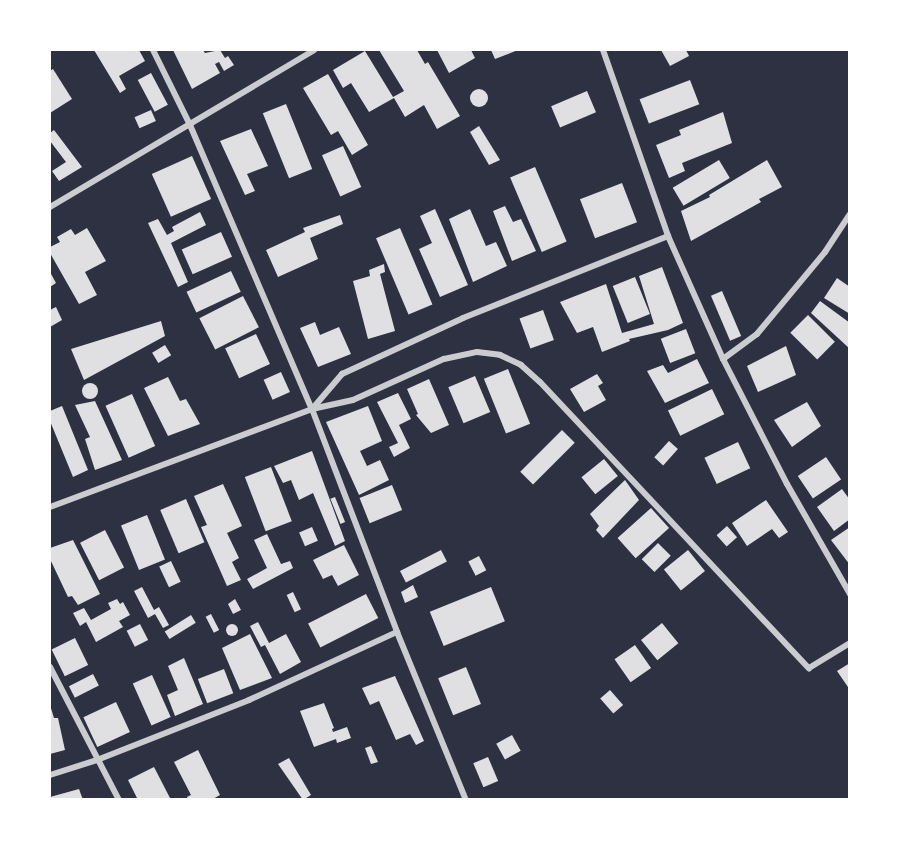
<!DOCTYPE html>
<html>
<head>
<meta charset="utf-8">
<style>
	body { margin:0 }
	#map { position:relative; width:899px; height:849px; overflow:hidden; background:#2d3142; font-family:"DM Sans",sans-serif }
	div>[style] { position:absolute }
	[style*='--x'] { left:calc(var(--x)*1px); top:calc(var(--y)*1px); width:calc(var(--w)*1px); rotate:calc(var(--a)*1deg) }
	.building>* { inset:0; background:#e0e0e3; transform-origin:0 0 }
	.round { border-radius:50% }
	.minor>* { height:6px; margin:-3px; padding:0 3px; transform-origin:3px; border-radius:3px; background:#caccd0 }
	span { translate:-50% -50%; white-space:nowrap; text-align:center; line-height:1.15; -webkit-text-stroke:4.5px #fff; paint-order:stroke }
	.frame { position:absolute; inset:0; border:51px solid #fff; pointer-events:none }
</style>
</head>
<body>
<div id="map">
	<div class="building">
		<i style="clip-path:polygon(94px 50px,139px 50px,145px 61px,119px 76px,126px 89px,120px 93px)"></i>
		<i style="clip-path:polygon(173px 50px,203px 50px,205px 53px,220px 50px,225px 58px,228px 56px,234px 65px,224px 71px,219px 62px,215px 64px,220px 73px,192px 89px)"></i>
		<i style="clip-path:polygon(379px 50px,417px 50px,425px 64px,428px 62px,460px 116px,437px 129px,424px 105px,405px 117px,394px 98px,369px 112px,351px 83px,343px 88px,333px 70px,365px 51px,393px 97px,404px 91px)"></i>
		<i style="clip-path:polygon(437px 50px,471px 50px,475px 58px,449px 73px)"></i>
		<i style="clip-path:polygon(491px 50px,518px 50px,495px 59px)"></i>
		<i style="clip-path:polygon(661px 50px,686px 50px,689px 56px,670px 66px)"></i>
		<i style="clip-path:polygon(53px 69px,72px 99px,50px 113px,50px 71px)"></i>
		<i style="left:151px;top:73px;width:36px;height:15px;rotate:62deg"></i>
		<i style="clip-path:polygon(328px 74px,368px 145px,352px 155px,338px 131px,331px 135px,303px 88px)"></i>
		<i style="left:690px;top:80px;width:26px;height:54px;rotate:69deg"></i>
		<i class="round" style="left:470px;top:89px;width:18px;height:18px"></i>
		<i style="left:587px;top:91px;width:23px;height:39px;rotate:67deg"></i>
		<i style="left:286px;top:104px;width:70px;height:25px;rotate:68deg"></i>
		<i style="left:151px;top:110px;width:12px;height:18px;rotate:66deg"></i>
		<i style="clip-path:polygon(723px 112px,732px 143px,682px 163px,685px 171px,669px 178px,656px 145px,681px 135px,679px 130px)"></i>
		<i style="clip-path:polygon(479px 126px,500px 160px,489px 165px,470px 132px)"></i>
		<i style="clip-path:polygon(251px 129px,268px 166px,247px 174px,255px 191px,245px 195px,220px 141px)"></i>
		<i style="clip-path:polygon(54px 130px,82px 167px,59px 181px,52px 171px,66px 162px,50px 141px,50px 133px)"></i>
		<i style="left:343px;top:146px;width:45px;height:23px;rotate:66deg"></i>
		<i style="left:192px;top:156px;width:47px;height:44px;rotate:66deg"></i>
		<i style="left:719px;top:160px;width:21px;height:54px;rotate:59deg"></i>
		<i style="clip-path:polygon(767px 160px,782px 187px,759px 199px,761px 202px,691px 241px,681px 211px,710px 197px,709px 195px)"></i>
		<i style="left:535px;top:167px;width:81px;height:27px;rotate:67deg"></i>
		<i style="left:622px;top:183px;width:42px;height:45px;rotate:69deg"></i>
		<i style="clip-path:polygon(505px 206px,513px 222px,521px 219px,536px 251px,512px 261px,493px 211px)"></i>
		<i style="clip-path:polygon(435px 209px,468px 285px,440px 297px,419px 249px,432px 243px,420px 216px)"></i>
		<i style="clip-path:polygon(470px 209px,486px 246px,496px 242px,507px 266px,473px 282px,449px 219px)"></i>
		<i style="clip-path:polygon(200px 212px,206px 225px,171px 243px,188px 282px,178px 287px,148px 223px,158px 219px,167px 235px,174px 231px,172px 227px)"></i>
		<i style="clip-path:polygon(340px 215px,343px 224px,310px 238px,318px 259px,278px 277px,266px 250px,305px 232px,303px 228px)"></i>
		<i style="clip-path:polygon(87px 228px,106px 261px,85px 272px,97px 295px,79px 304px,50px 253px,50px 247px,60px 242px,57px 237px,71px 229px,75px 235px)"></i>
		<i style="left:400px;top:228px;width:83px;height:26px;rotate:67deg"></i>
		<i style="left:221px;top:232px;width:27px;height:43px;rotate:66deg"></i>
		<i style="clip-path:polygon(384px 264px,385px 272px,380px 274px,395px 331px,368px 339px,353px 281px,370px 276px,369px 270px)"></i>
		<i style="clip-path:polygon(662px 267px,683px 323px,668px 330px,629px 339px,630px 341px,602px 352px,593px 327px,577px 333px,560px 302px,606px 284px,622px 333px,654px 324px,639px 276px)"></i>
		<i style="left:231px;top:271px;width:23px;height:49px;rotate:65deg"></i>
		<i style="clip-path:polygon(50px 272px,56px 283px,50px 287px)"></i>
		<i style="left:635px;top:277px;width:40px;height:24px;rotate:68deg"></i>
		<i style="clip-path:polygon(837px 278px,850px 287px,850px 314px,824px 298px)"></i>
		<i style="left:722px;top:291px;width:49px;height:12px;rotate:67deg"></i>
		<i style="left:243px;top:296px;width:35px;height:49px;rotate:63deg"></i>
		<i style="clip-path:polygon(820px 301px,850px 323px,850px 349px,811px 313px)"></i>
		<i style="clip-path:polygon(56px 307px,62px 320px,50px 327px,50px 310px)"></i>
		<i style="left:543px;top:310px;width:32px;height:25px;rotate:70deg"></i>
		<i style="left:808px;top:315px;width:38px;height:25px;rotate:45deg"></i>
		<i style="clip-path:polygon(161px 321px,165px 336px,84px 380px,71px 349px)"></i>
		<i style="clip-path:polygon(315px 322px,320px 335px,339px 327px,351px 354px,318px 367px,300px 328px)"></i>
		<i style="left:686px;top:329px;width:26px;height:27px;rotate:69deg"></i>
		<i style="left:256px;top:334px;width:33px;height:34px;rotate:65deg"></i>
		<i style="left:165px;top:345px;width:12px;height:15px;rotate:59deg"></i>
		<i style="clip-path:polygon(786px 346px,796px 375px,758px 392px,747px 366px)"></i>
		<i style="clip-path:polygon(697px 359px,709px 383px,665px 403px,647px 371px,663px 365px,668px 373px)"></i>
		<i style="left:508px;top:369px;width:59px;height:26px;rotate:68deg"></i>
		<i style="left:281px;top:372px;width:22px;height:19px;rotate:66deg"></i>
		<i style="clip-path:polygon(597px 374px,603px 383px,598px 386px,606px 400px,584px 412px,570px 389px)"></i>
		<i style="left:475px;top:376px;width:39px;height:29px;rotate:67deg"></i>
		<i style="clip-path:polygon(168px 377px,180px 401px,186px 399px,200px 424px,168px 436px,144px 388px)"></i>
		<i style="clip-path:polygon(429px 379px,449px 425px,431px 433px,416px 415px,418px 414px,407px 389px)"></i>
		<i class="round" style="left:82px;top:383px;width:16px;height:16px"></i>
		<i style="left:712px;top:389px;width:28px;height:49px;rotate:64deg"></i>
		<i style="clip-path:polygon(398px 393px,411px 419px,399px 425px,410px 448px,394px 457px,389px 447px,398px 443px,377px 402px)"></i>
		<i style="left:132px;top:394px;width:57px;height:29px;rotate:66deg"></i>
		<i style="clip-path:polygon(95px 401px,122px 460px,95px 470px,85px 439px,90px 437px,75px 405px)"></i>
		<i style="clip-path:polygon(807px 402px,821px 426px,792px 447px,774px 420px)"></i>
		<i style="clip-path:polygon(62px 406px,88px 470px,73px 477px,50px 421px,50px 411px)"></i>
		<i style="clip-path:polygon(368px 406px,382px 441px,360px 451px,367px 466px,380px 460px,389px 480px,359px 495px,326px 422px)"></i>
		<i style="left:562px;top:430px;width:18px;height:59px;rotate:45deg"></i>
		<i style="left:669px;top:441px;width:12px;height:22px;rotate:42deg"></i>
		<i style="left:738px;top:442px;width:29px;height:37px;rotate:65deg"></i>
		<i style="clip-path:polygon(312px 451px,345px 541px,335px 546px,313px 493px,299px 500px,291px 480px,283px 483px,274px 466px)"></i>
		<i style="left:826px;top:457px;width:27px;height:34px;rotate:56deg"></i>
		<i style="left:604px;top:459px;width:22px;height:29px;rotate:51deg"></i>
		<i style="left:271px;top:467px;width:58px;height:28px;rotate:69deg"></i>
		<i style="clip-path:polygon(625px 480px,639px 500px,603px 538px,596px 530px,599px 526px,590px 514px)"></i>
		<i style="clip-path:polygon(223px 484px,242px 526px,227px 533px,239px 558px,232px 562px,241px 580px,227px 586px,201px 527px,207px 525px,194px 496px)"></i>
		<i style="left:392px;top:485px;width:27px;height:35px;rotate:68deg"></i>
		<i style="clip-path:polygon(842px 489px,850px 500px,850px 519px,834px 531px,817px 507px)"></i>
		<i style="left:335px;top:497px;width:27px;height:5px;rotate:68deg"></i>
		<i style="left:186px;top:499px;width:47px;height:28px;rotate:67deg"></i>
		<i style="clip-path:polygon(766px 500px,788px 532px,779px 538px,772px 529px,747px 546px,732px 523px)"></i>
		<i style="left:651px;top:508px;width:27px;height:45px;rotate:48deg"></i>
		<i style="left:147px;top:515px;width:48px;height:28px;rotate:68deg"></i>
		<i style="left:727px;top:526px;width:15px;height:14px;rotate:48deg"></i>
		<i style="left:312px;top:527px;width:15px;height:14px;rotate:67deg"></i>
		<i style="clip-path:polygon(850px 527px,850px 565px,831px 540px)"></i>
		<i style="left:105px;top:530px;width:42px;height:28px;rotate:63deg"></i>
		<i style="clip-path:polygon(267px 534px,281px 564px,290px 561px,293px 568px,253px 589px,247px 579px,267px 568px,254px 540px)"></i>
		<i style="clip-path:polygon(73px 540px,100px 594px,78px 605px,72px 596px,68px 597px,50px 559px,50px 548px)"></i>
		<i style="left:658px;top:543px;width:18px;height:23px;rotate:45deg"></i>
		<i style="clip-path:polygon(344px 545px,359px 575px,338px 586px,332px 575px,323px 579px,313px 560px)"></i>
		<i style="left:441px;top:550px;width:13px;height:46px;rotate:63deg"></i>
		<i style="left:688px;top:550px;width:27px;height:31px;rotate:51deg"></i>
		<i style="left:479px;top:556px;width:16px;height:12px;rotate:63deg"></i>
		<i style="left:171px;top:561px;width:23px;height:13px;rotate:65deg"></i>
		<i style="clip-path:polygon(413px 585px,418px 597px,405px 603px,401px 592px)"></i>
		<i style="clip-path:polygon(142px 587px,154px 610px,159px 607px,169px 625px,163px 628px,155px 614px,148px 618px,134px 591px)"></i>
		<i style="left:491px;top:587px;width:37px;height:66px;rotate:68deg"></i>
		<i style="left:293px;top:592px;width:19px;height:7px;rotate:65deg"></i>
		<i style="left:366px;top:594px;width:27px;height:65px;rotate:63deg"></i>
		<i style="clip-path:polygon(117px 599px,120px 604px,123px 602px,130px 615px,119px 621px,123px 627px,96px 642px,86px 622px,80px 626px,73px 613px,84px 608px,91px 620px,111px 609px,108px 603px)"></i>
		<i style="clip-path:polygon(235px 599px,241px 610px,233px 614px,228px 604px)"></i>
		<i style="left:211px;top:614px;width:18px;height:6px;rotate:63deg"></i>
		<i style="left:191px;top:615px;width:9px;height:31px;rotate:58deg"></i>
		<i style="clip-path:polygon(258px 622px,269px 643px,286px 634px,301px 662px,280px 674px,265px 645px,261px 647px,250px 626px)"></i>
		<i style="left:662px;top:623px;width:26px;height:27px;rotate:51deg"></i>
		<i class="round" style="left:226px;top:624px;width:12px;height:12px"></i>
		<i style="left:140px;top:624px;width:18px;height:15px;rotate:63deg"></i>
		<i style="clip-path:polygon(250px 634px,272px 678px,240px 690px,222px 648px)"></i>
		<i style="left:75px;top:638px;width:30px;height:26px;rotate:64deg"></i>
		<i style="left:635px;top:645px;width:28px;height:25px;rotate:55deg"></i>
		<i style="clip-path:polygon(184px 658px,203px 704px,175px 716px,167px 695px,178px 690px,168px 666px)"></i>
		<i style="clip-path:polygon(850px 663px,850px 690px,837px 671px)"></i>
		<i style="left:466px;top:667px;width:40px;height:30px;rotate:68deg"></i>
		<i style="left:224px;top:669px;width:26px;height:28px;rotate:69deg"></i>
		<i style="left:93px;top:674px;width:13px;height:27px;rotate:63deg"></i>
		<i style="left:152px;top:675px;width:46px;height:21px;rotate:66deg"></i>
		<i style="clip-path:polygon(395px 676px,424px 741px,416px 745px,410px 734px,396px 740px,379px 701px,370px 705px,362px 688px)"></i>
		<i style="left:610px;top:690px;width:20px;height:13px;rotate:49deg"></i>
		<i style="left:116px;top:702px;width:33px;height:36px;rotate:65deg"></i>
		<i style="clip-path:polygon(324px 703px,334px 728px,332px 729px,333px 732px,347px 727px,351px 738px,337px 743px,336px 739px,314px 747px,300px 711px)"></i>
		<i style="clip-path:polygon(50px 705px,54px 718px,58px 718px,65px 750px,50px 754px)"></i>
		<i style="left:512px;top:735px;width:18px;height:18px;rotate:61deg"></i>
		<i style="clip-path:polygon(371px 746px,378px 762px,371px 764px,365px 748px)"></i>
		<i style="clip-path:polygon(198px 750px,220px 795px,211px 800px,188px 800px,187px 797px,191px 795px,174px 762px)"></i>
		<i style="left:488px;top:757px;width:26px;height:16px;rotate:67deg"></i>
		<i style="clip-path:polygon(289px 758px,311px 795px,303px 800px,278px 764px)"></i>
		<i style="clip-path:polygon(154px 767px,170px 798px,138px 800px,128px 780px)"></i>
		<i style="clip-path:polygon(79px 789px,83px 800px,50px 800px,50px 797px)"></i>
	</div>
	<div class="minor">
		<i style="--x:153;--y:50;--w:84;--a:63.7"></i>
		<i style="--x:190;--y:125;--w:309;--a:66.8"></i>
		<i style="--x:312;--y:409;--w:239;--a:69.1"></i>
		<i style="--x:397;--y:632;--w:182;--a:67.7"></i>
		<i style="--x:603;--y:50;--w:197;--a:70.7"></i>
		<i style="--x:668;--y:236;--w:135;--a:65.9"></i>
		<i style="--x:723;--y:359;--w:140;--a:62.9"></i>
		<i style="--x:787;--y:484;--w:127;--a:60.2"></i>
		<i style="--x:50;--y:207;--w:307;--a:-30.7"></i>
		<i style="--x:723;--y:359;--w:42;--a:-36.3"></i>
		<i style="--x:757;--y:334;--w:107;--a:-50.3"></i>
		<i style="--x:825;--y:252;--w:45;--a:-56.7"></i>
		<i style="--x:313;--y:408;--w:45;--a:-49.5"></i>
		<i style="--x:342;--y:374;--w:133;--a:-24.8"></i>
		<i style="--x:463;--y:318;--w:221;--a:-21.8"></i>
		<i style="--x:50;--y:507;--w:280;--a:-20.5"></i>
		<i style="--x:312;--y:409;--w:42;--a:-12.4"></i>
		<i style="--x:353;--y:400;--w:100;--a:-24.3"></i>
		<i style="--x:444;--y:359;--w:34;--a:-12"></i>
		<i style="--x:477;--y:352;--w:23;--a:7"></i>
		<i style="--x:500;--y:355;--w:23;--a:25"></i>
		<i style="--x:521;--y:365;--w:25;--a:42"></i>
		<i style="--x:540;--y:382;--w:393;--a:46.8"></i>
		<i style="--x:809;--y:668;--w:48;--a:-31.4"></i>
		<i style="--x:50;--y:667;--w:150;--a:62.6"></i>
		<i style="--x:50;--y:775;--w:49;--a:-17.7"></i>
		<i style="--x:97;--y:760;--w:163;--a:-21.5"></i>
		<i style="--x:249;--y:700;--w:163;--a:-24.7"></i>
	</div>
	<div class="frame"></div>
</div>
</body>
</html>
